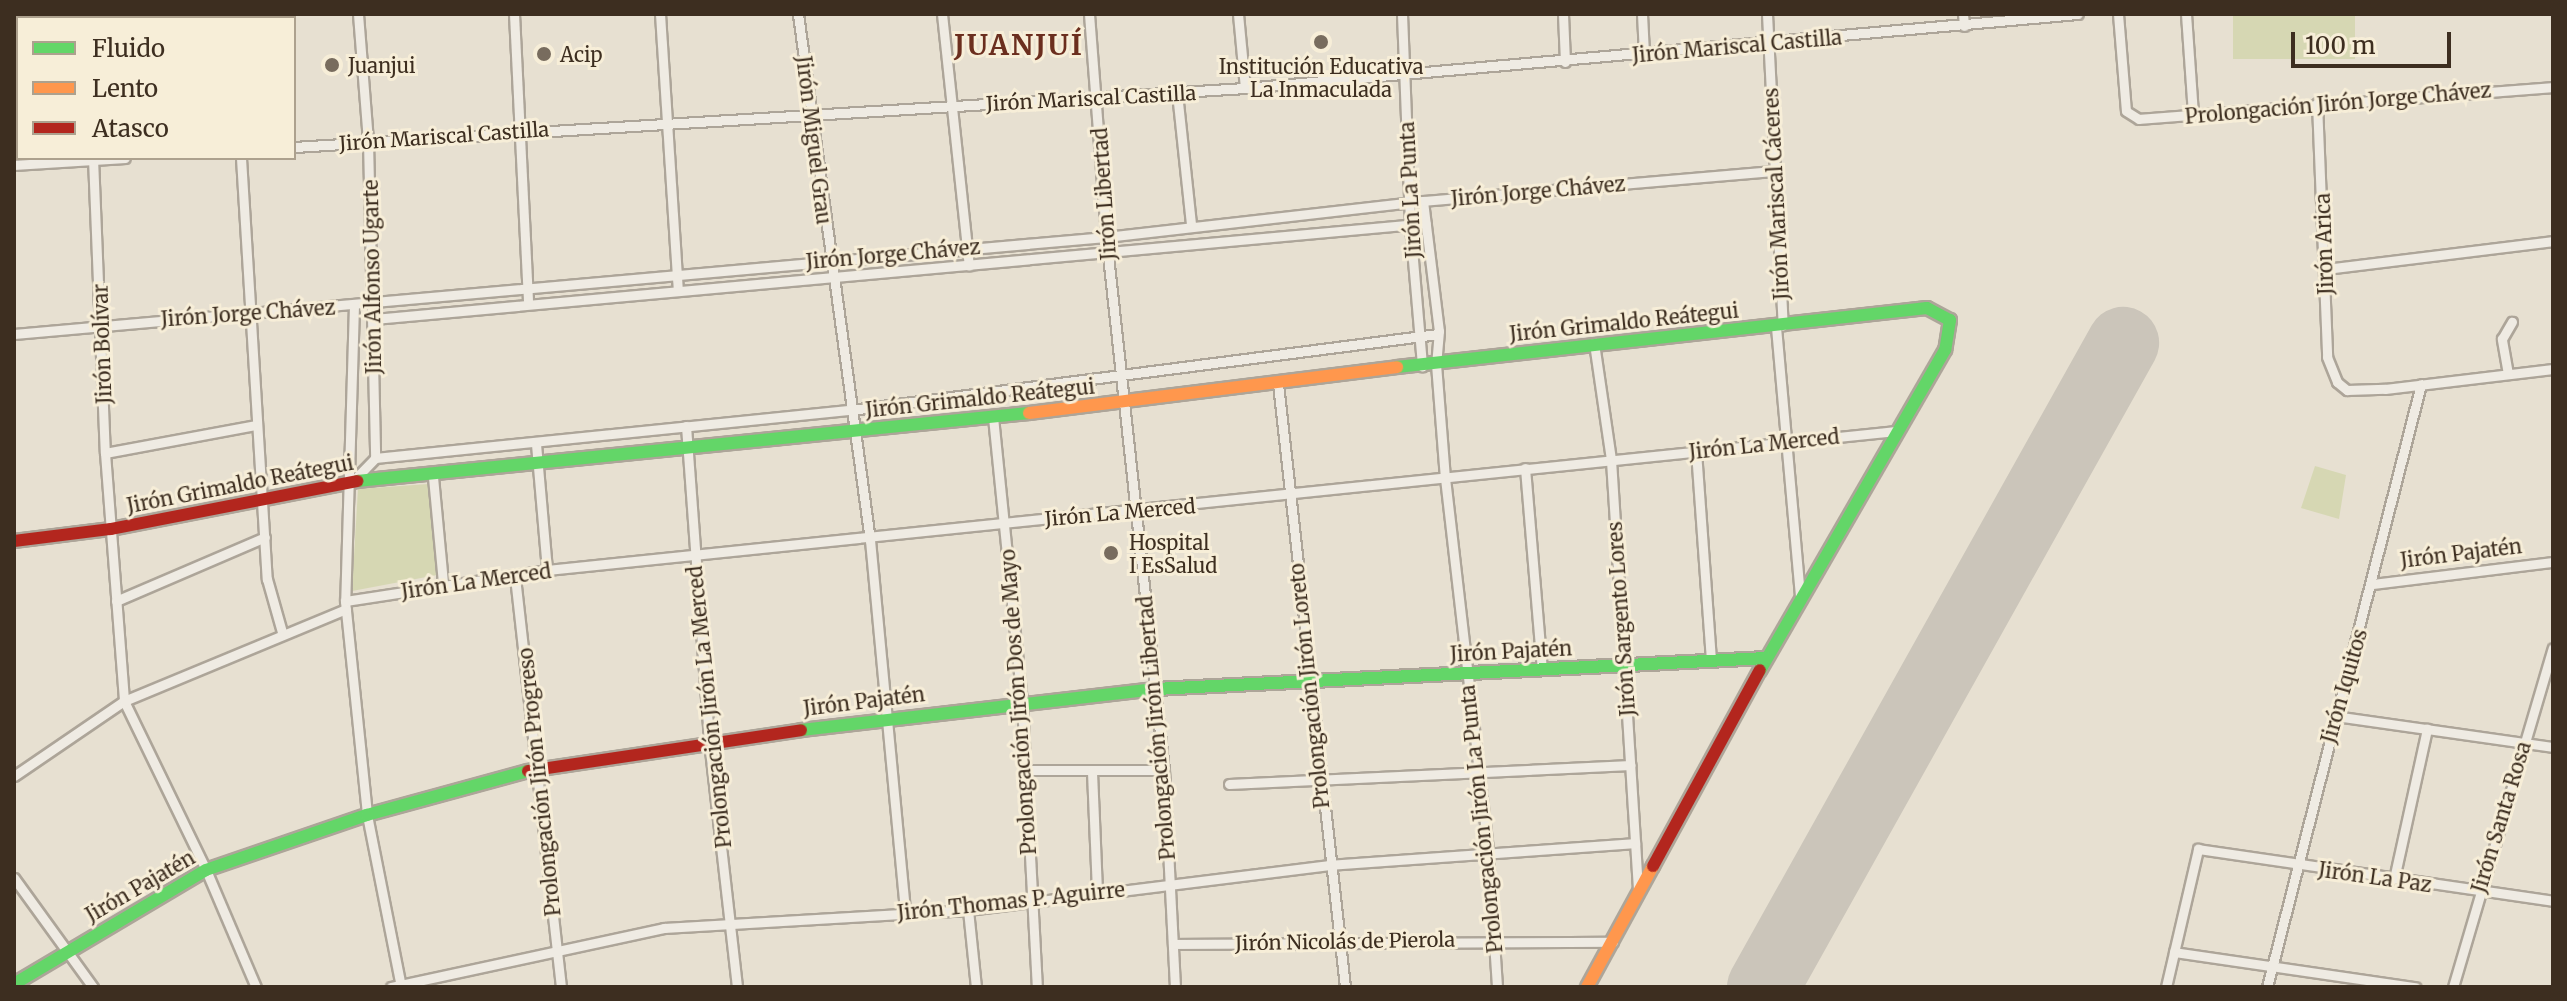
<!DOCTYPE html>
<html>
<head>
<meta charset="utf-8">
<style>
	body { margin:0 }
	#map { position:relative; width:2567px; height:1001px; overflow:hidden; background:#e7e0d1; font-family:Merriweather,serif }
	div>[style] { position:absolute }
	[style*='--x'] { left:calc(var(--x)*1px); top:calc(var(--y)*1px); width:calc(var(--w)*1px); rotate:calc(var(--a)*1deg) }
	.green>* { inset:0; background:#d6d7b3; transform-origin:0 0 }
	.runway>* { height:72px; margin:-36px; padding:0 36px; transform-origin:36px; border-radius:36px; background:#cbc5ba }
	.roads { filter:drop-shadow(2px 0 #ada599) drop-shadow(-2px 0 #ada599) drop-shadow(0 2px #ada599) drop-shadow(0 -2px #ada599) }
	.street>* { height:9px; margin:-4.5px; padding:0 4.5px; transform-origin:4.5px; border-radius:4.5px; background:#efebe3 }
	.fast>* { height:12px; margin:-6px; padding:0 6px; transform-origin:6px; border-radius:6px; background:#63d668 }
	.slow>* { height:12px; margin:-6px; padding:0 6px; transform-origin:6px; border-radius:6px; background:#ff974d }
	.jam>* { height:12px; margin:-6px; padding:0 6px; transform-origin:6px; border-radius:6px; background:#b3261e }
	.dots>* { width:22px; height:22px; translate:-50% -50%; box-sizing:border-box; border:4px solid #f7eed8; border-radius:50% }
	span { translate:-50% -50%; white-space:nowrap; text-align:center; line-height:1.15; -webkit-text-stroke:6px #f7eed8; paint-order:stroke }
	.street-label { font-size:20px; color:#3d2e20 }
	.poi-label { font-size:20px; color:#3d2e20 }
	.left { translate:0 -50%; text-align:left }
	.district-label { font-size:28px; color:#6b2e1e; font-weight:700; letter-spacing:2px }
	.frame { position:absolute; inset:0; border:16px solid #3d2e20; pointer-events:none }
	.legend { position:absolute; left:16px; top:16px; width:280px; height:144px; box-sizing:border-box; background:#f7eed8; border:2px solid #ada18e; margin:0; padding:10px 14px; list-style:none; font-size:24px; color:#3d2e20 }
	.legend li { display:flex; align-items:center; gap:16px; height:40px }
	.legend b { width:40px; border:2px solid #ada18e }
	.scale { position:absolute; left:2291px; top:32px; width:160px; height:36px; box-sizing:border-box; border:4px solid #3d2e20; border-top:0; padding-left:10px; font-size:24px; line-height:28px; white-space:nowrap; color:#3d2e20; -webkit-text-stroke:6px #f7eed8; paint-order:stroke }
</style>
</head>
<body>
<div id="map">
	<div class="green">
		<i style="left:2233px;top:14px;width:122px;height:45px"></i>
		<i style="clip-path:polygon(2315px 466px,2346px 475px,2339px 519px,2301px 508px)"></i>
		<i style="clip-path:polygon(428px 484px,437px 575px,352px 591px,358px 489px)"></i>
	</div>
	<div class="runway">
		<i style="--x:1763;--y:987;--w:738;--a:-60.79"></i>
	</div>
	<div class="roads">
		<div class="street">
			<i style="--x:84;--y:14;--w:4;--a:90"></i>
			<i style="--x:233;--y:14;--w:4;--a:90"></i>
			<i style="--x:358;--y:14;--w:127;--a:85.5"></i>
			<i style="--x:368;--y:141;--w:317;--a:88.7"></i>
			<i style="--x:514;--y:14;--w:290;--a:87.2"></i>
			<i style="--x:660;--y:14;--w:277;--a:86.3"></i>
			<i style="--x:798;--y:14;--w:531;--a:82.21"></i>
			<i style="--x:870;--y:540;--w:375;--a:84.6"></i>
			<i style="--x:942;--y:14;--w:253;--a:83.9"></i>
			<i style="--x:1089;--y:14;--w:224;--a:85.6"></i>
			<i style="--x:1106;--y:237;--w:536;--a:83.79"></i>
			<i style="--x:1164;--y:770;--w:217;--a:87.1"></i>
			<i style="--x:1238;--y:14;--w:74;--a:84.6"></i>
			<i style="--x:1402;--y:14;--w:211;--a:87.8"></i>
			<i style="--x:1410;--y:225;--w:142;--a:85.1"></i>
			<i style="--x:1563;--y:14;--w:48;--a:87.6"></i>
			<i style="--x:1642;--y:14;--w:40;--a:87.1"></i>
			<i style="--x:1767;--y:14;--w:312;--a:87.1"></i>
			<i style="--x:1963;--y:14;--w:12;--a:85"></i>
			<i style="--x:2118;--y:14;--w:97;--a:85.3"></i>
			<i style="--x:2126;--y:111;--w:15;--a:32"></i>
			<i style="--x:2139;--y:119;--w:415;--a:-4.4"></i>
			<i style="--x:2186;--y:14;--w:100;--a:86"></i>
			<i style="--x:14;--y:15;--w:21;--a:-3"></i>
			<i style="--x:1177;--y:93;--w:133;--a:83.9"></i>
			<i style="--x:2317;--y:103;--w:254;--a:87.7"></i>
			<i style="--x:2327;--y:357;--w:27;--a:68"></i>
			<i style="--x:2337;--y:382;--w:13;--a:39"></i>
			<i style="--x:2347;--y:390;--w:38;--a:-2"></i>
			<i style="--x:2385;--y:389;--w:169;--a:-6.8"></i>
			<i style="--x:294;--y:147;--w:953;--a:-3.55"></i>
			<i style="--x:1245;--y:88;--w:836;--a:-5.08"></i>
			<i style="--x:93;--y:158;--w:295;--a:87.7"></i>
			<i style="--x:105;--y:453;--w:249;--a:85.6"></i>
			<i style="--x:124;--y:701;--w:188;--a:64.1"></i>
			<i style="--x:206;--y:870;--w:127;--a:66.9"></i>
			<i style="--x:241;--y:158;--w:422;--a:86.5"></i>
			<i style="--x:267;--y:579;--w:55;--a:74.2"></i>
			<i style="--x:14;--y:165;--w:111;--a:-3.6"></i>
			<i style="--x:1423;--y:201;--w:131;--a:83"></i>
			<i style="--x:1439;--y:331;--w:33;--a:95"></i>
			<i style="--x:1436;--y:364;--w:114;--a:85.5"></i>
			<i style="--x:1445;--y:478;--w:375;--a:83.4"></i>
			<i style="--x:1488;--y:851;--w:136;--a:86.2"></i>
			<i style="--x:2326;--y:269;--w:229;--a:-7"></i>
			<i style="--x:354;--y:305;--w:296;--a:91.7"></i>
			<i style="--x:345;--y:601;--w:215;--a:84.1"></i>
			<i style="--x:367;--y:815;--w:175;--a:78.8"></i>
			<i style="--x:374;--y:319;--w:1056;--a:-5.21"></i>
			<i style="--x:1776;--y:327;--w:272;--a:84.9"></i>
			<i style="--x:14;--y:334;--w:1096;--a:-5.08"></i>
			<i style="--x:1106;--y:237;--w:319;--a:-6.5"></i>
			<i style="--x:1423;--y:201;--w:350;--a:-4.9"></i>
			<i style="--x:1594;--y:343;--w:118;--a:81.7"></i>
			<i style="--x:1611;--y:460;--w:431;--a:86.4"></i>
			<i style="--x:2508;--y:374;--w:36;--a:-100"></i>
			<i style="--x:2502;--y:339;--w:20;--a:-60"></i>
			<i style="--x:1278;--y:384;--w:607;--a:83.66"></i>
			<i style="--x:993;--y:417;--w:287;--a:84.2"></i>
			<i style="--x:1022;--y:703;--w:284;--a:87"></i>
			<i style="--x:686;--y:426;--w:316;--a:85.8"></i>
			<i style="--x:709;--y:741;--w:248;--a:83.5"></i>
			<i style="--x:536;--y:444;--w:126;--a:85"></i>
			<i style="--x:1696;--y:451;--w:208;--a:85.9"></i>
			<i style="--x:105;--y:453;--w:154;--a:-10.5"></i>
			<i style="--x:1525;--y:468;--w:202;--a:85.2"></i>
			<i style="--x:433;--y:477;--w:105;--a:84.6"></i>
			<i style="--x:352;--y:482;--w:33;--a:-46"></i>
			<i style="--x:375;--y:458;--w:478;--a:-5.8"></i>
			<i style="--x:851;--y:410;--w:592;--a:-7.38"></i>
			<i style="--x:515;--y:577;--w:413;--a:83.6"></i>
			<i style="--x:2373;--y:584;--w:181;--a:-7"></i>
			<i style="--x:116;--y:601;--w:162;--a:-23.2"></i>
			<i style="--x:345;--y:601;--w:204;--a:-8.7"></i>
			<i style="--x:547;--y:570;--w:1356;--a:-5.88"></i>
			<i style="--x:2335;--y:716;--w:220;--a:8.1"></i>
			<i style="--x:1025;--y:770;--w:139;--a:0"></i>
			<i style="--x:1092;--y:772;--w:119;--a:87.6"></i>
			<i style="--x:14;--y:776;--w:133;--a:-34.3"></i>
			<i style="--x:124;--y:701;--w:240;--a:-22.5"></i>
			<i style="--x:1229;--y:784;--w:402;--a:-2.7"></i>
			<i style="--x:14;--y:878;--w:135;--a:54.1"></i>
			<i style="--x:2394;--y:879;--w:154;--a:-77.6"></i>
			<i style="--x:968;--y:910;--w:77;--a:84.1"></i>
			<i style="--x:1173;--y:944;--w:440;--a:-0.3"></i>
			<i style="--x:2174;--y:952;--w:244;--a:8.3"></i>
			<i style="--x:391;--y:987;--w:279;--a:-12.2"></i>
			<i style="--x:664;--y:928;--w:305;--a:-3.4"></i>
			<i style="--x:968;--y:910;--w:364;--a:-7.1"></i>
			<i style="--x:1329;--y:865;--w:307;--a:-4.1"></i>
			<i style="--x:2166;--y:987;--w:142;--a:-76.9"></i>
			<i style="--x:2198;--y:849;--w:359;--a:8.3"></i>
			<i style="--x:2267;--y:987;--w:622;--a:-75.67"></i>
			<i style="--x:2453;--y:987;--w:353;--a:-73.6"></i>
		</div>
		<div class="fast">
			<i style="--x:1397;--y:367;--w:533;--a:-6.35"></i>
			<i style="--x:1927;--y:308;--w:26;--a:28"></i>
			<i style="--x:1950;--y:320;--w:30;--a:99"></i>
			<i style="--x:1945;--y:350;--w:370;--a:120"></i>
			<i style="--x:357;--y:481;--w:675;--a:-5.78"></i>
			<i style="--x:801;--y:730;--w:357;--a:-6.6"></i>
			<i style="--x:1156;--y:689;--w:611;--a:-2.91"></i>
			<i style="--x:14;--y:984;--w:223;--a:-30.7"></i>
			<i style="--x:206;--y:870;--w:170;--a:-18.9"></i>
			<i style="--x:367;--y:815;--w:167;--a:-15.3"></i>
		</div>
		<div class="slow">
			<i style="--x:1029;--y:413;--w:371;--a:-7.1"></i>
			<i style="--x:1587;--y:987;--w:138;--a:-61.4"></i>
		</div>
		<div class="jam">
			<i style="--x:14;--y:541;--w:98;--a:-7.1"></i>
			<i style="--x:111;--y:529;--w:251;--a:-11"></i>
			<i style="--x:528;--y:771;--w:276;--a:-8.5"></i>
			<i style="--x:1653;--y:866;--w:223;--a:-61.4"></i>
		</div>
	</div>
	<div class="dots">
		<i style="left:1321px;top:42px;background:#786c5e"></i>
		<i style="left:544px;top:54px;background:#786c5e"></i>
		<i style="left:332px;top:65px;background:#786c5e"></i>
		<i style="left:1111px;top:553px;background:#786c5e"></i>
	</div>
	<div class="street-label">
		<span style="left:1737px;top:46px;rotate:-5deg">Jirón Mariscal Castilla</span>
		<span style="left:1091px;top:98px;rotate:-3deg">Jirón Mariscal Castilla</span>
		<span style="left:2338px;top:103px;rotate:-5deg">Prolongación Jirón Jorge Chávez</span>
		<span style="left:444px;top:136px;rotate:-4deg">Jirón Mariscal Castilla</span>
		<span style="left:814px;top:140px;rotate:83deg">Jirón Miguel Grau</span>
		<span style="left:1410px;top:190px;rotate:-93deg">Jirón La Punta</span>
		<span style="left:1538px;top:191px;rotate:-5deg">Jirón Jorge Chávez</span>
		<span style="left:1104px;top:194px;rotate:-94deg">Jirón Libertad</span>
		<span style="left:1776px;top:194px;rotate:-93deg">Jirón Mariscal Cáceres</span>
		<span style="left:2324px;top:244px;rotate:-92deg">Jirón Arica</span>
		<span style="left:893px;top:254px;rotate:-5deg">Jirón Jorge Chávez</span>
		<span style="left:372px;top:277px;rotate:-91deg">Jirón Alfonso Ugarte</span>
		<span style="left:248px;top:313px;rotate:-4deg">Jirón Jorge Chávez</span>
		<span style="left:1624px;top:322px;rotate:-6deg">Jirón Grimaldo Reátegui</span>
		<span style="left:102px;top:344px;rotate:-92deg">Jirón Bolívar</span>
		<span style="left:980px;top:398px;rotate:-6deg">Jirón Grimaldo Reátegui</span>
		<span style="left:1764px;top:444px;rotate:-6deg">Jirón La Merced</span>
		<span style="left:240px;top:484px;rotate:-11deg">Jirón Grimaldo Reátegui</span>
		<span style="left:1120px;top:512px;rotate:-5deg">Jirón La Merced</span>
		<span style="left:2461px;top:553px;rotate:-7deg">Jirón Pajatén</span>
		<span style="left:476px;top:581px;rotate:-8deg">Jirón La Merced</span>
		<span style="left:1621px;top:619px;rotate:-94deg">Jirón Sargento Lores</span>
		<span style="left:1511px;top:651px;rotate:-3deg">Jirón Pajatén</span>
		<span style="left:1309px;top:686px;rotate:-96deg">Prolongación Jirón Loreto</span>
		<span style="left:2344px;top:686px;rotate:-74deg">Jirón Iquitos</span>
		<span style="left:864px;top:701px;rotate:-7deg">Jirón Pajatén</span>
		<span style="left:1018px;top:702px;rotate:-94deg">Prolongación Jirón Dos de Mayo</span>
		<span style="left:709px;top:707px;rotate:-96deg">Prolongación Jirón La Merced</span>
		<span style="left:1156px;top:728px;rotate:-95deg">Prolongación Jirón Libertad</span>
		<span style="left:539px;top:782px;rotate:-96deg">Prolongación Jirón Progreso</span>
		<span style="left:2501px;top:817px;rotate:-73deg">Jirón Santa Rosa</span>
		<span style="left:1481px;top:819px;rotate:-96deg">Prolongación Jirón La Punta</span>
		<span style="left:2375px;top:877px;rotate:8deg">Jirón La Paz</span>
		<span style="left:140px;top:886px;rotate:-30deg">Jirón Pajatén</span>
		<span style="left:1011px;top:901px;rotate:-6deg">Jirón Thomas P. Aguirre</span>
		<span style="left:1345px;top:941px;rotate:-1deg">Jirón Nicolás de Pierola</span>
	</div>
	<div class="poi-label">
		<span class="left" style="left:560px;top:54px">Acip</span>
		<span class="left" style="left:348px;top:65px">Juanjui</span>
		<span style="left:1321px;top:78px">Institución Educativa<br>La Inmaculada</span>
		<span class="left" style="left:1129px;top:554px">Hospital<br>I EsSalud</span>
	</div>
	<div class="district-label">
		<span style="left:1019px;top:45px">JUANJUÍ</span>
	</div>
	<div class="frame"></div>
	<ul class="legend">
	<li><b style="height:10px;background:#63d668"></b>Fluido</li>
	<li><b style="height:10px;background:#ff974d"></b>Lento</li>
	<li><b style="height:10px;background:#b3261e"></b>Atasco</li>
	</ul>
	<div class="scale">100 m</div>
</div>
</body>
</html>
